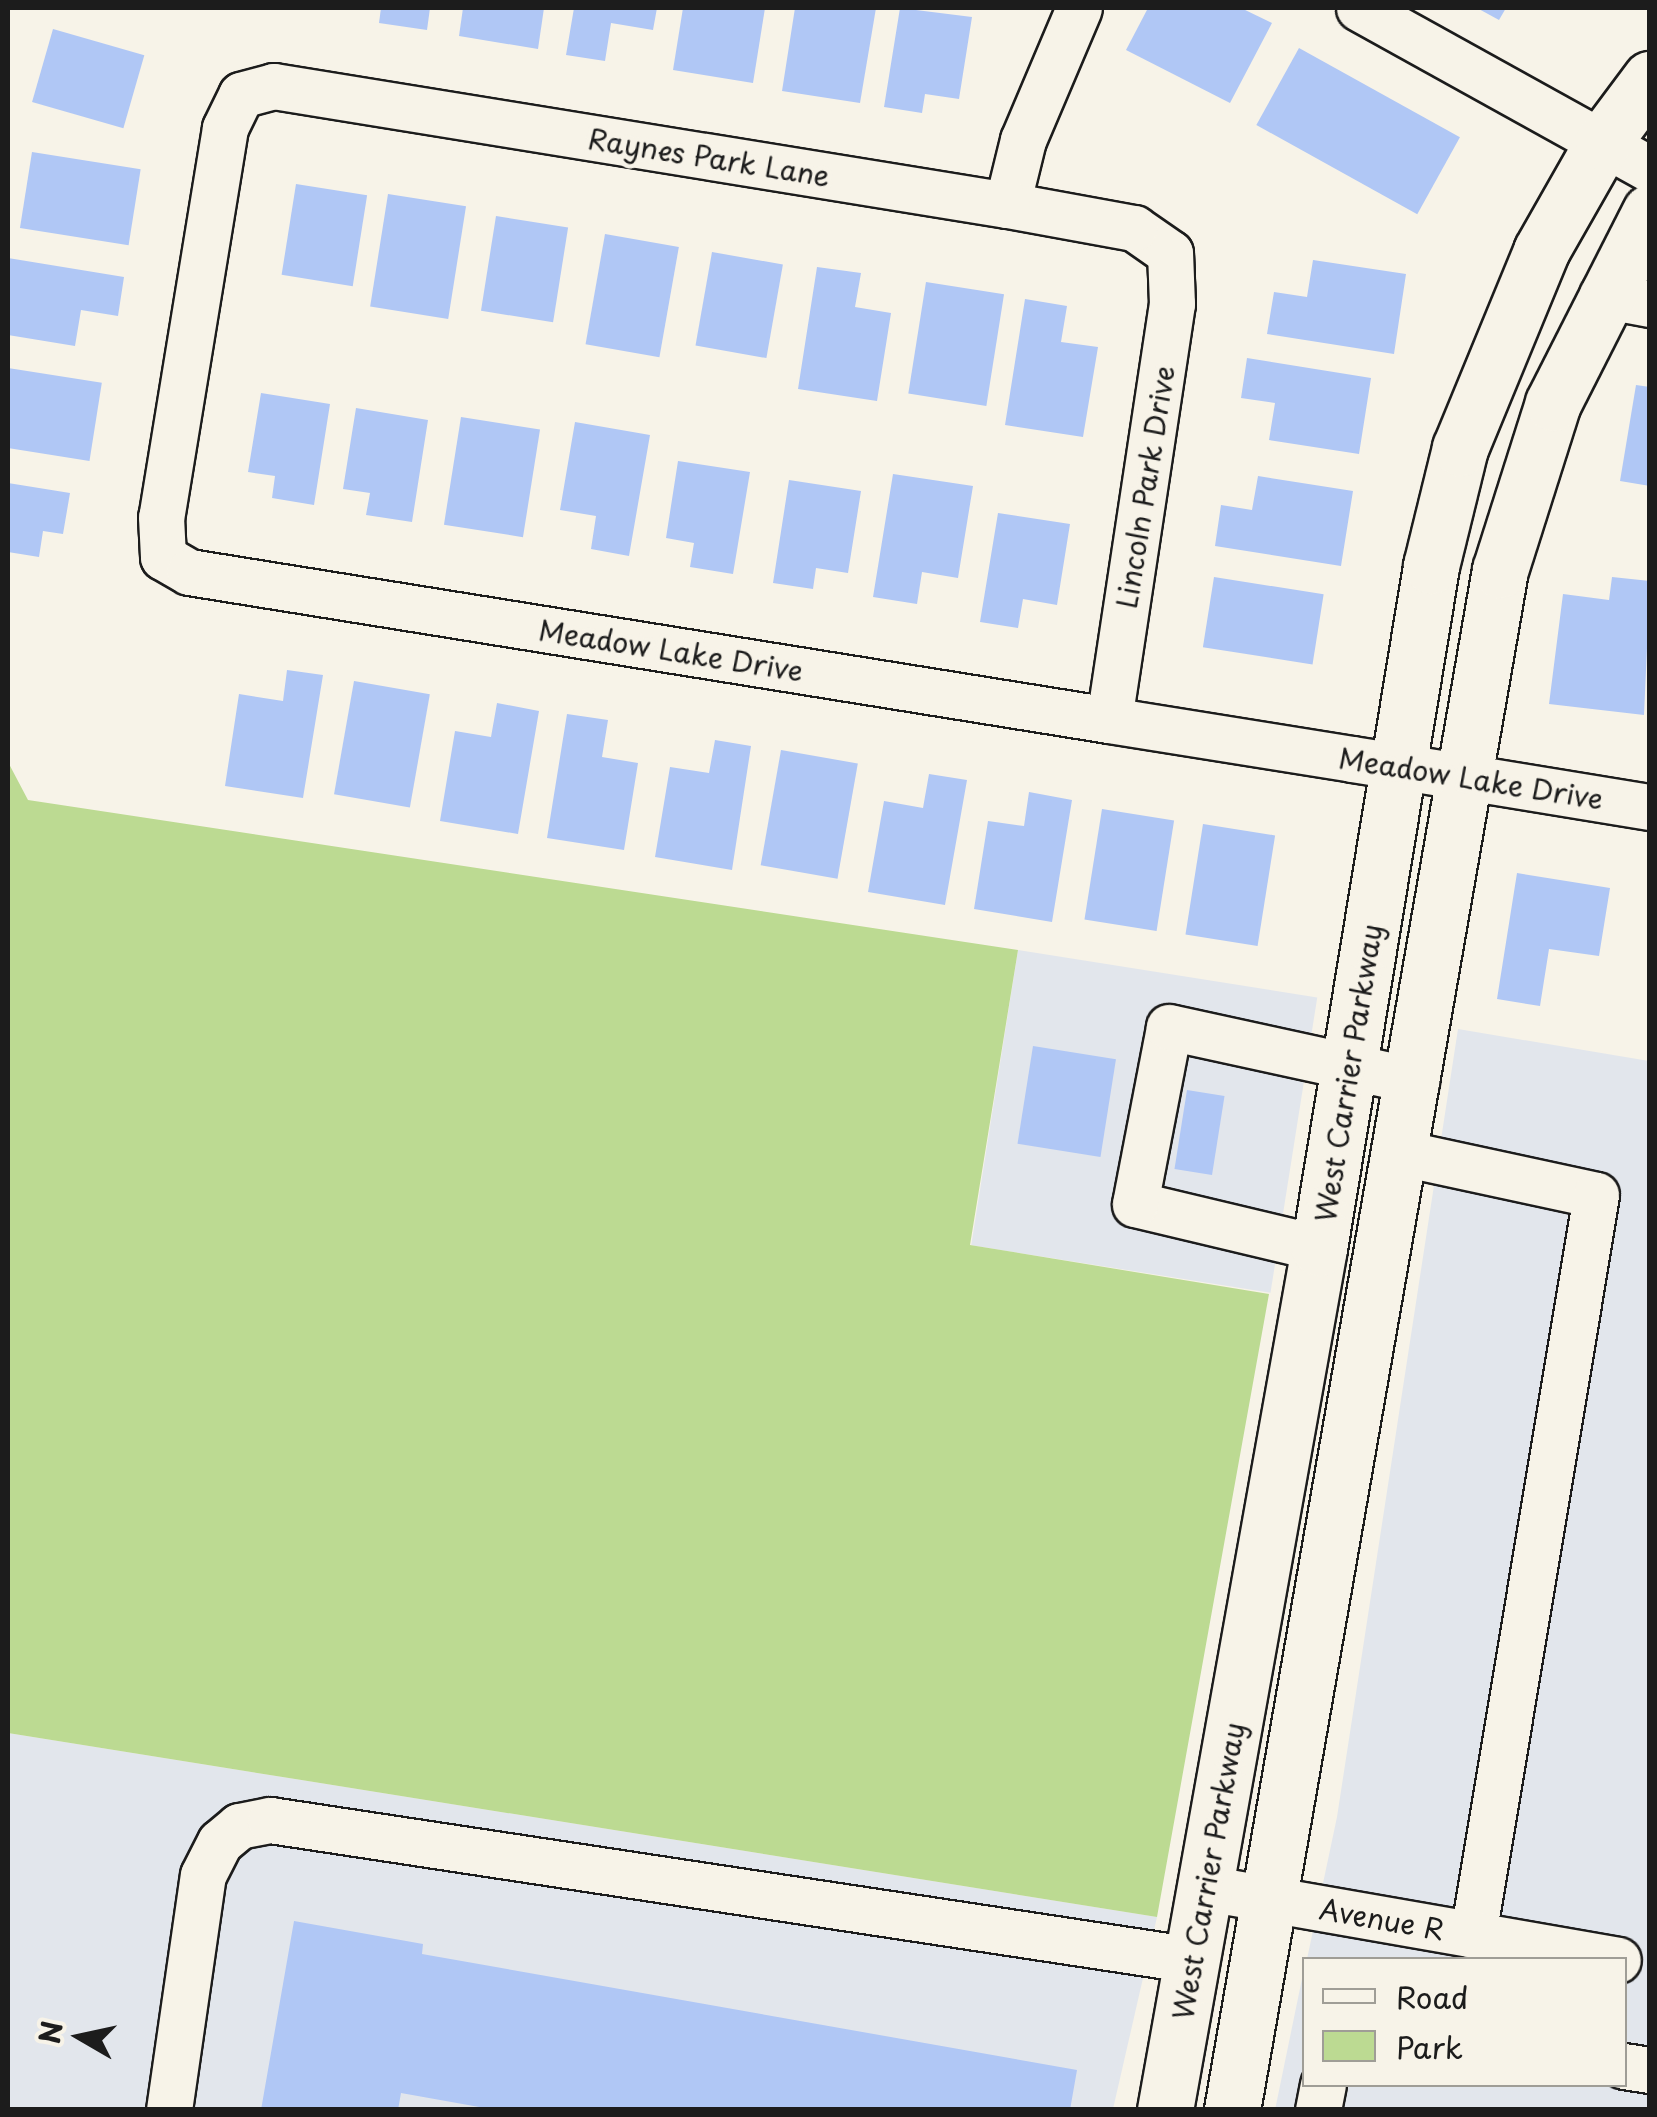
<!DOCTYPE html>
<html>
<head>
<meta charset="utf-8">
<style>
	body { margin:0 }
	#map { position:relative; width:1657px; height:2117px; overflow:hidden; background:#f7f3e8; font-family:"Playpen Sans",sans-serif }
	div>[style] { position:absolute }
	[style*='--x'] { left:calc(var(--x)*1px); top:calc(var(--y)*1px); width:calc(var(--w)*1px); rotate:calc(var(--a)*1deg) }
	.built>* { inset:0; background:#e2e6ec; transform-origin:0 0 }
	.green>* { inset:0; background:#bcda92 }
	.building>* { inset:0; background:#b0c7f5; transform-origin:0 0 }
	.roads { filter:drop-shadow(2px 0 #1c1c1c) drop-shadow(-2px 0 #1c1c1c) drop-shadow(0 2px #1c1c1c) drop-shadow(0 -2px #1c1c1c) }
	.minor>* { height:45px; margin:-22.5px; padding:0 22.5px; transform-origin:22.5px; border-radius:22.5px; background:#f7f3e8 }
	.major>* { height:55px; margin:-27.5px; padding:0 27.5px; transform-origin:27.5px; border-radius:27.5px; background:#f7f3e8 }
	span { translate:-50% -50%; white-space:nowrap; text-align:center; line-height:1.15; -webkit-text-stroke:9px #f7f3e8; paint-order:stroke }
	.street-label { font-size:28px; color:#1c1c1c }
	.frame { position:absolute; inset:0; border:10px solid #1c1c1c; pointer-events:none }
	.legend { position:absolute; left:1302px; top:1957px; width:325px; height:130px; box-sizing:border-box; background:#f7f3e8; border:2px solid #9f9d96; margin:0; padding:12px 18px; list-style:none; font-size:30px; color:#1c1c1c }
	.legend li { display:flex; align-items:center; gap:20px; height:50px }
	.legend b { width:50px; border:2px solid #9f9d96 }
	.north { position:absolute; left:30px; top:1987px; width:100px; height:100px; -webkit-text-stroke:8px #f7f3e8; paint-order:stroke; rotate:279deg; font-size:28px; font-weight:700; line-height:40px; text-align:center; color:#1c1c1c }
	.north::after { content:''; display:block; margin:auto; width:35px; height:45px; background:#1c1c1c; clip-path:polygon(50% 0,100% 100%,50% 72%,0 100%) }
</style>
</head>
<body>
<div id="map">
	<div class="built">
		<i style="left:1018px;top:950px;width:303px;height:299px;rotate:9deg"></i>
		<i style="clip-path:polygon(1458px 1029px,1649px 1061px,1649px 2109px,1275px 2110px,1304px 1969px,1304px 2084px,1624px 2084px,1624px 1960px,1307px 1959px,1337px 1817px)"></i>
		<i style="clip-path:polygon(8px 1733px,1157px 1917px,1113px 2109px,8px 2109px)"></i>
	</div>
	<div class="green">
		<i style="clip-path:polygon(8px 762px,28px 800px,1018px 950px,970px 1245px,1269px 1294px,1157px 1917px,8px 1733px)"></i>
	</div>
	<div class="building">
		<i style="clip-path:polygon(381px 8px,430px 8px,427px 30px,379px 23px)"></i>
		<i style="clip-path:polygon(463px 8px,544px 8px,538px 49px,459px 36px)"></i>
		<i style="clip-path:polygon(574px 8px,657px 8px,653px 30px,611px 23px,605px 61px,566px 55px)"></i>
		<i style="clip-path:polygon(683px 8px,765px 8px,753px 83px,673px 70px)"></i>
		<i style="clip-path:polygon(795px 8px,876px 8px,860px 103px,782px 91px)"></i>
		<i style="clip-path:polygon(900px 8px,972px 17px,959px 99px,925px 94px,922px 113px,884px 107px)"></i>
		<i style="clip-path:polygon(1148px 8px,1241px 8px,1272px 23px,1230px 103px,1126px 50px)"></i>
		<i style="clip-path:polygon(1477px 8px,1506px 8px,1499px 20px)"></i>
		<i style="left:53px;top:29px;width:95px;height:76px;rotate:16deg"></i>
		<i style="left:1299px;top:48px;width:184px;height:88px;rotate:29deg"></i>
		<i style="left:32px;top:152px;width:110px;height:77px;rotate:9deg"></i>
		<i style="left:296px;top:184px;width:72px;height:92px;rotate:9deg"></i>
		<i style="left:388px;top:194px;width:79px;height:114px;rotate:9deg"></i>
		<i style="left:496px;top:216px;width:73px;height:96px;rotate:9deg"></i>
		<i style="left:605px;top:234px;width:75px;height:112px;rotate:10deg"></i>
		<i style="left:712px;top:252px;width:72px;height:95px;rotate:10deg"></i>
		<i style="clip-path:polygon(8px 258px,124px 277px,118px 316px,81px 310px,75px 346px,8px 335px)"></i>
		<i style="clip-path:polygon(1313px 260px,1406px 274px,1394px 354px,1267px 334px,1274px 292px,1307px 297px)"></i>
		<i style="clip-path:polygon(817px 267px,861px 273px,855px 307px,891px 313px,877px 401px,798px 389px)"></i>
		<i style="left:926px;top:282px;width:79px;height:113px;rotate:9deg"></i>
		<i style="clip-path:polygon(1025px 299px,1067px 306px,1061px 342px,1098px 347px,1083px 437px,1005px 425px)"></i>
		<i style="clip-path:polygon(1247px 358px,1371px 378px,1359px 454px,1269px 440px,1275px 403px,1241px 398px)"></i>
		<i style="left:8px;top:368px;width:95px;height:79px;rotate:9deg"></i>
		<i style="clip-path:polygon(1636px 385px,1650px 387px,1650px 486px,1620px 481px)"></i>
		<i style="clip-path:polygon(261px 393px,330px 404px,314px 505px,272px 498px,275px 476px,248px 472px)"></i>
		<i style="clip-path:polygon(356px 408px,428px 420px,412px 522px,366px 515px,370px 493px,343px 489px)"></i>
		<i style="left:461px;top:417px;width:80px;height:109px;rotate:9deg"></i>
		<i style="clip-path:polygon(575px 422px,650px 435px,629px 556px,591px 549px,596px 516px,560px 510px)"></i>
		<i style="clip-path:polygon(678px 461px,750px 472px,733px 574px,690px 567px,694px 543px,666px 538px)"></i>
		<i style="clip-path:polygon(893px 474px,973px 486px,958px 578px,922px 572px,917px 604px,873px 597px)"></i>
		<i style="clip-path:polygon(1258px 476px,1353px 491px,1341px 566px,1215px 546px,1221px 505px,1252px 510px)"></i>
		<i style="clip-path:polygon(789px 480px,861px 491px,848px 573px,816px 568px,813px 589px,773px 583px)"></i>
		<i style="clip-path:polygon(8px 483px,70px 493px,63px 534px,43px 531px,39px 557px,8px 552px)"></i>
		<i style="clip-path:polygon(998px 513px,1070px 524px,1057px 605px,1023px 599px,1018px 628px,980px 622px)"></i>
		<i style="left:1214px;top:577px;width:111px;height:71px;rotate:9deg"></i>
		<i style="clip-path:polygon(1612px 577px,1650px 581px,1644px 715px,1549px 704px,1563px 594px,1609px 600px)"></i>
		<i style="clip-path:polygon(287px 670px,323px 675px,303px 798px,225px 786px,239px 694px,283px 701px)"></i>
		<i style="left:354px;top:681px;width:77px;height:115px;rotate:10deg"></i>
		<i style="clip-path:polygon(497px 703px,539px 711px,518px 834px,440px 821px,455px 731px,491px 737px)"></i>
		<i style="clip-path:polygon(567px 714px,608px 720px,602px 757px,638px 763px,624px 850px,547px 838px)"></i>
		<i style="clip-path:polygon(715px 740px,751px 746px,732px 870px,655px 857px,670px 767px,709px 773px)"></i>
		<i style="left:781px;top:750px;width:78px;height:117px;rotate:10deg"></i>
		<i style="clip-path:polygon(929px 774px,967px 780px,945px 905px,868px 892px,884px 801px,923px 808px)"></i>
		<i style="clip-path:polygon(1029px 792px,1072px 800px,1052px 922px,974px 909px,988px 821px,1024px 826px)"></i>
		<i style="left:1102px;top:809px;width:73px;height:112px;rotate:9deg"></i>
		<i style="left:1203px;top:824px;width:73px;height:112px;rotate:9deg"></i>
		<i style="clip-path:polygon(1517px 873px,1610px 888px,1599px 956px,1549px 949px,1540px 1006px,1497px 999px)"></i>
		<i style="left:1033px;top:1046px;width:84px;height:99px;rotate:9deg"></i>
		<i style="left:1187px;top:1090px;width:38px;height:80px;rotate:9deg"></i>
		<i style="clip-path:polygon(294px 1921px,423px 1944px,422px 1954px,1077px 2070px,1070px 2110px,496px 2110px,401px 2093px,398px 2110px,261px 2110px)"></i>
	</div>
	<div class="roads">
		<div class="minor">
			<i style="--x:1359;--y:8;--w:333;--a:29"></i>
			<i style="--x:1007;--y:205;--w:67;--a:-76.2"></i>
			<i style="--x:1023;--y:140;--w:143;--a:-67"></i>
			<i style="--x:1602;--y:295;--w:49;--a:10.6"></i>
			<i style="--x:1109;--y:720;--w:421;--a:-81.4"></i>
			<i style="--x:1172;--y:304;--w:51;--a:-92.2"></i>
			<i style="--x:1170;--y:253;--w:44;--a:-145.2"></i>
			<i style="--x:1134;--y:228;--w:129;--a:-169.7"></i>
			<i style="--x:1007;--y:205;--w:743;--a:-170.78"></i>
			<i style="--x:274;--y:86;--w:34;--a:165"></i>
			<i style="--x:241;--y:95;--w:37;--a:116"></i>
			<i style="--x:225;--y:128;--w:394;--a:99.3"></i>
			<i style="--x:161;--y:517;--w:40;--a:87.1"></i>
			<i style="--x:163;--y:557;--w:30;--a:30"></i>
			<i style="--x:189;--y:572;--w:932;--a:9.14"></i>
			<i style="--x:1109;--y:720;--w:246;--a:9.1"></i>
			<i style="--x:1352;--y:759;--w:115;--a:9"></i>
			<i style="--x:1466;--y:777;--w:186;--a:9.3"></i>
			<i style="--x:1402;--y:1153;--w:198;--a:12.2"></i>
			<i style="--x:1596;--y:1195;--w:750;--a:99.44"></i>
			<i style="--x:1319;--y:1248;--w:189;--a:-166.6"></i>
			<i style="--x:1135;--y:1204;--w:180;--a:-79.1"></i>
			<i style="--x:1169;--y:1027;--w:253;--a:12.3"></i>
			<i style="--x:1206;--y:1888;--w:418;--a:9.9"></i>
			<i style="--x:1624;--y:2066;--w:26;--a:9"></i>
			<i style="--x:169;--y:2110;--w:237;--a:-81.8"></i>
			<i style="--x:203;--y:1875;--w:37;--a:-63"></i>
			<i style="--x:220;--y:1842;--w:25;--a:-40"></i>
			<i style="--x:239;--y:1826;--w:32;--a:-11"></i>
			<i style="--x:270;--y:1820;--w:934;--a:8.62"></i>
			<i style="--x:1318;--y:2110;--w:26;--a:-79"></i>
		</div>
		<div class="major">
			<i style="--x:1165;--y:2110;--w:876;--a:-79.87"></i>
			<i style="--x:1319;--y:1248;--w:691;--a:-80.67"></i>
			<i style="--x:1431;--y:566;--w:122;--a:-76.2"></i>
			<i style="--x:1460;--y:448;--w:213;--a:-67.6"></i>
			<i style="--x:1541;--y:251;--w:125;--a:-60.4"></i>
			<i style="--x:1603;--y:142;--w:79;--a:-53.3"></i>
			<i style="--x:1232;--y:2110;--w:1563;--a:-80.13"></i>
			<i style="--x:1500;--y:570;--w:175;--a:-72.4"></i>
			<i style="--x:1553;--y:403;--w:214;--a:-63.1"></i>
		</div>
	</div>
	<div class="street-label">
		<span style="left:709px;top:157px;rotate:9deg">Raynes Park Lane</span>
		<span style="left:1145px;top:487px;rotate:-81deg">Lincoln Park Drive</span>
		<span style="left:671px;top:650px;rotate:9deg">Meadow Lake Drive</span>
		<span style="left:1471px;top:778px;rotate:9deg">Meadow Lake Drive</span>
		<span style="left:1348px;top:1073px;rotate:-81deg">West Carrier Parkway</span>
		<span style="left:1208px;top:1871px;rotate:-80deg">West Carrier Parkway</span>
		<span style="left:1382px;top:1919px;rotate:10deg">Avenue R</span>
	</div>
	<div class="frame"></div>
	<ul class="legend">
	<li><b style="height:12px;background:#f7f3e8"></b>Road</li>
	<li><b style="height:28px;background:#bcda92"></b>Park</li>
	</ul>
	<div class="north">N</div>
</div>
</body>
</html>
